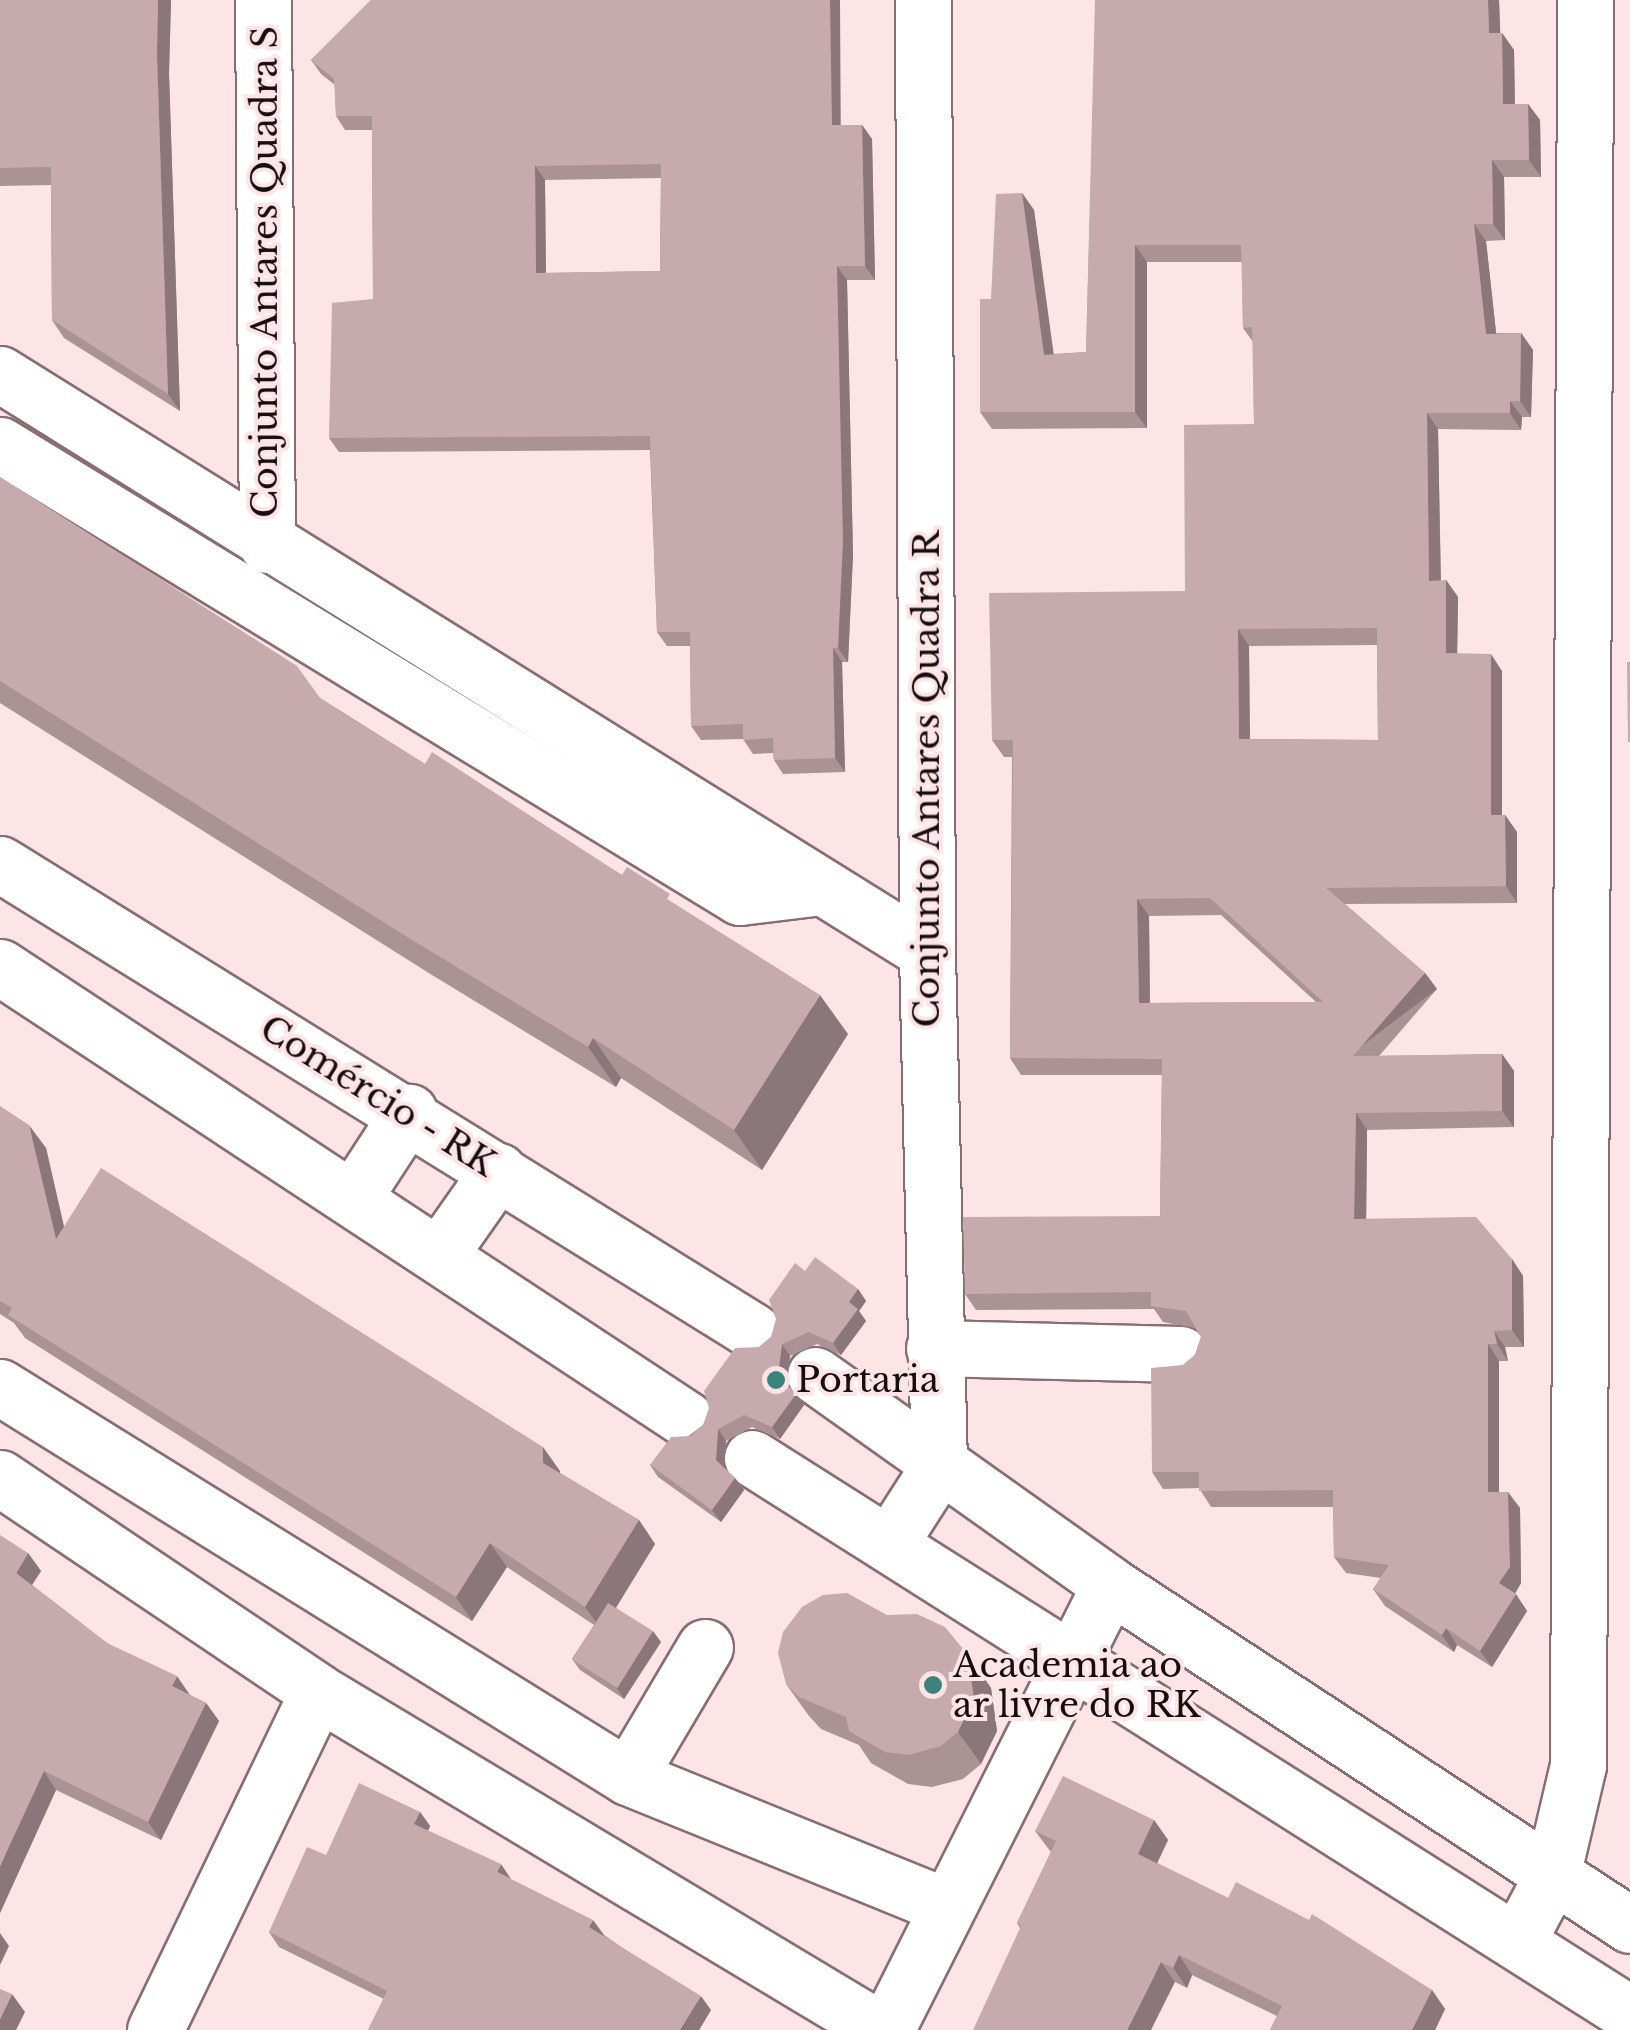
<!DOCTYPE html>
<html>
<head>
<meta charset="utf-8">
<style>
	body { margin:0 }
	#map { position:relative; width:1630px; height:2030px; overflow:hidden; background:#fce4e7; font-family:"Libre Baskerville",serif }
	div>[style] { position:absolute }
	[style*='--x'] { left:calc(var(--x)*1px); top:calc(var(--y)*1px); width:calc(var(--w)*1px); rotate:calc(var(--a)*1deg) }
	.roads { filter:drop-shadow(2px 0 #886e72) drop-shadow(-2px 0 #886e72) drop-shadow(0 2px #886e72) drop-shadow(0 -2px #886e72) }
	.minor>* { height:55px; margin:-27.5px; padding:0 27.5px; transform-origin:27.5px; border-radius:27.5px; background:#fff }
	.wall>* { inset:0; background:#aa9295 }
	.shaded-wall>* { inset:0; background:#8b7779; transform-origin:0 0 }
	.building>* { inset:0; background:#c6aaad; transform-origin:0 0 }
	.dots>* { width:28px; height:28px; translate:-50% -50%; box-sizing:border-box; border:5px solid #fce4e7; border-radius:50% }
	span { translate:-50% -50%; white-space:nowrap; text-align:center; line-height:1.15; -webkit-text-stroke:8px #fce4e7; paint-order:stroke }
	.street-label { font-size:35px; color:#160d0e }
	.poi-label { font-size:35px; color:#160d0e }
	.left { translate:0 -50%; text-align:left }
</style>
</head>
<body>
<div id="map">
	<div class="roads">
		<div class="minor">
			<i style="--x:263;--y:0;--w:545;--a:89.58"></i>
			<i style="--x:0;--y:374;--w:1092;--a:31.94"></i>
			<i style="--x:0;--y:445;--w:867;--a:31.42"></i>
			<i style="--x:740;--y:897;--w:82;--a:-7"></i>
			<i style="--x:0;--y:864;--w:886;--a:31.81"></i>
			<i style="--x:0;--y:967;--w:822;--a:33.38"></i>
			<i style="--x:353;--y:1198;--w:103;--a:-56.9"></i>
			<i style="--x:439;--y:1255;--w:103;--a:-54.9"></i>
			<i style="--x:934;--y:1348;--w:247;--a:1.4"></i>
			<i style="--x:815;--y:1375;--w:362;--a:35.4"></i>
			<i style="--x:1110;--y:1585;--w:621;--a:33.18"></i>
			<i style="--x:0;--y:1387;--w:739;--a:31.84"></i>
			<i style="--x:628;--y:1777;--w:343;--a:22.1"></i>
			<i style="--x:752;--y:1458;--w:1039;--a:32.34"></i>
			<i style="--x:0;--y:1478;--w:383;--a:33.9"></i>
			<i style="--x:318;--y:1692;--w:657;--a:30.98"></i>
			<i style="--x:889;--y:1544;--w:93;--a:-57.3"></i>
			<i style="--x:939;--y:1466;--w:514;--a:-91.34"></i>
			<i style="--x:927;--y:952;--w:952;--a:-90.24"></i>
			<i style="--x:628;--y:1777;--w:151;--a:-59.4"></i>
			<i style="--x:1518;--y:1940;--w:72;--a:-62"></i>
			<i style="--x:1552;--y:1876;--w:114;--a:-76.8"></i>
			<i style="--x:1578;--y:1765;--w:1765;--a:-89.77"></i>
			<i style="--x:155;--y:2030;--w:375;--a:-64.3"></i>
			<i style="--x:886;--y:2030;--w:498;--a:-63.3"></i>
		</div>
	</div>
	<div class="wall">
		<i style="clip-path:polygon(0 0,171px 0,169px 73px,180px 411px,64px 338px,52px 320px,51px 185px,0 186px)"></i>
		<i style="clip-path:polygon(evenodd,371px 0,840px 0,841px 125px,862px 125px,872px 139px,875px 280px,847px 280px,853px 555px,848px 662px,842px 662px,845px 772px,783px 774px,774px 760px,773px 753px,753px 754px,743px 739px,701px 740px,691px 726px,690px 646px,667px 646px,657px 632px,650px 450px,339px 452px,329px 438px,373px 299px,372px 130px,345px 130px,336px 116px,335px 85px,321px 74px,311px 60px,371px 0,661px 178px,660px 271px,546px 273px,545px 180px,661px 178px)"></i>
		<i style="clip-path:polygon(evenodd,1096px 0,1499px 0,1500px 33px,1502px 33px,1514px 50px,1515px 104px,1528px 104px,1540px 120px,1541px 177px,1504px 177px,1505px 240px,1486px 241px,1496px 333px,1521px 333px,1533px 350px,1531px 417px,1522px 417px,1521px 430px,1438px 429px,1441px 581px,1446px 580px,1458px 597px,1457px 653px,1502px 671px,1502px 815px,1505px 815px,1517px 832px,1517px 903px,1345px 904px,1425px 973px,1437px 989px,1379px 1056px,1502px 1054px,1514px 1071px,1514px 1127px,1367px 1130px,1366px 1219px,1512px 1259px,1523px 1276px,1524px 1347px,1505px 1347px,1508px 1361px,1499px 1361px,1499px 1492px,1520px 1508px,1521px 1583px,1515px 1594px,1527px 1611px,1492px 1667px,1457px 1645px,1454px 1652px,1385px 1606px,1373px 1589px,1381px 1578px,1346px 1573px,1334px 1557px,1333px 1507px,1211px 1507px,1199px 1488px,1163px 1489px,1152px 1472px,1183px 1365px,1195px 1355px,1201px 1337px,1195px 1328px,1163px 1322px,1154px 1309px,976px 1310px,965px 1294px,1160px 1216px,1162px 1075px,1021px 1075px,1010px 1058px,1012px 757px,1004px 757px,992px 740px,1185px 591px,1254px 424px,1253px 342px,1243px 328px,1242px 262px,1147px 262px,1147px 428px,992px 429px,980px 412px,991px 299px,1022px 193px,1034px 210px,1053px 354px,1086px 352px,1096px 0,1377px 645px,1378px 740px,1250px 739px,1249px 646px,1377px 645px,1096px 0,1221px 915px,1316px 1002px,1150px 1003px,1149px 916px,1221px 915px)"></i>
		<i style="clip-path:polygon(0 477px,320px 698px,425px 764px,679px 907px,848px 1034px,762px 1170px,621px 1078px,616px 1087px,432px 975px,0 703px)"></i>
		<i style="clip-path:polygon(0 1106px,46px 1148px,64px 1226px,560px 1471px,560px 1473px,639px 1520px,655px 1544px,616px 1608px,661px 1642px,624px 1699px,580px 1670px,572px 1659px,594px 1625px,507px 1567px,472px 1621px,25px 1338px,14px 1323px,0 1314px)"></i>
		<i style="clip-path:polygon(805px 1271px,858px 1289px,866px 1301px,859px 1311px,866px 1321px,841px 1355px,817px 1344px,790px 1356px,787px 1384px,804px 1405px,780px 1439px,752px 1427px,726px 1441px,724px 1468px,735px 1478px,744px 1490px,721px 1522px,658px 1477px,650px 1465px,703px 1425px,759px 1347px,771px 1337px)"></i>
		<i style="clip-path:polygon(28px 1553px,41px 1571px,32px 1585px,107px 1643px,190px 1695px,206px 1703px,219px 1721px,161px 1840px,56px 1790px,0 1913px)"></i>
		<i style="clip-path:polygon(887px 1615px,968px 1655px,991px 1688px,997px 1731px,981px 1764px,963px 1779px,932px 1787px,908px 1784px,871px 1763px,859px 1745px,821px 1729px,809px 1716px,786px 1684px)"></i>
		<i style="clip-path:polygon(420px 1812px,430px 1826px,428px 1831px,604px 1935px,711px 2010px,699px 2030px,368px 2030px,384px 1999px,279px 1947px,269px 1932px,326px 1855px)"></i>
		<i style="clip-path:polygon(1154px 1820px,1168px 1840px,1157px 1863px,1228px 1898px,1432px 1990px,1445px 2009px,1435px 2030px,1270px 2030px,1277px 2016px,1192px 1975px,1187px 1988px,1175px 1982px,1020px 1928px,1017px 1923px,1051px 1852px,1035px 1831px)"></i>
	</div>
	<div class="shaded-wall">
		<i style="clip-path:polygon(158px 0,171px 0,169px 73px,180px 411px,168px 394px,157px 55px)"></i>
		<i style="left:830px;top:0;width:10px;height:125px"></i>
		<i style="clip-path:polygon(1488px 0,1499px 0,1501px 50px,1489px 33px)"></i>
		<i style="clip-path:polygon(1502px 33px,1514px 50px,1515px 121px,1503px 104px)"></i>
		<i style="clip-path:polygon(1528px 104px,1540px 120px,1541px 177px,1529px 160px)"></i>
		<i style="clip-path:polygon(862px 125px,872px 139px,875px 280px,865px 266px)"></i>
		<i style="clip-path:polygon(1492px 160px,1504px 177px,1505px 240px,1493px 224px)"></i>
		<i style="clip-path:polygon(535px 166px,545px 180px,546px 287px,536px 273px)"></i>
		<i style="clip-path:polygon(1022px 193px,1034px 210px,1056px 371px,1044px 355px)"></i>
		<i style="clip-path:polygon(1474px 224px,1486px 241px,1498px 350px,1486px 334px)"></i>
		<i style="clip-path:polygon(1135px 245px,1147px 262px,1147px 428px,1135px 412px)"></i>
		<i style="clip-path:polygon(837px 266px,847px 280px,853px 555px,848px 662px,838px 648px)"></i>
		<i style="clip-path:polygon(1521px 333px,1533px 350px,1531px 417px,1520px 401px)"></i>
		<i style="clip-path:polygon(1510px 401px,1522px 417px,1521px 430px,1510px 413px)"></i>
		<i style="clip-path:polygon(1427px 413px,1438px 429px,1441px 598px,1429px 581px)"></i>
		<i style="clip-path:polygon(1446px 580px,1458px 597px,1457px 669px,1446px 653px)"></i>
		<i style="clip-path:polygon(1238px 629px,1249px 646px,1250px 756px,1239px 739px)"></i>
		<i style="clip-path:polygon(833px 648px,842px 662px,845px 772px,835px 758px)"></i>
		<i style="clip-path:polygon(1491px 654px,1502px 671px,1502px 832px,1491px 815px)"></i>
		<i style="clip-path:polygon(1505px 815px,1517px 832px,1517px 903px,1506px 886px)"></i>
		<i style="clip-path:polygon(1137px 899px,1149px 916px,1150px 1020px,1139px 1003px)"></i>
		<i style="left:1425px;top:973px;width:20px;height:110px;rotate:53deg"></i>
		<i style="clip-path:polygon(820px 995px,848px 1034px,762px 1170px,734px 1130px)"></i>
		<i style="clip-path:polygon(593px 1038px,621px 1078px,616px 1087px,588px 1047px)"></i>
		<i style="clip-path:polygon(1502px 1054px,1514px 1071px,1514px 1127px,1502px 1111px)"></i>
		<i style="clip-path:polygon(1356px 1113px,1367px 1130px,1366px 1235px,1354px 1219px)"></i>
		<i style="clip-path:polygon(29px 1125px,46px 1148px,72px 1263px,56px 1239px)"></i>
		<i style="clip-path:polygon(1512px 1259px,1523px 1276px,1524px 1347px,1512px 1330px)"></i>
		<i style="clip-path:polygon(858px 1289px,866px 1301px,859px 1311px,866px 1321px,841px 1355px,833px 1343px,849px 1302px)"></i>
		<i style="clip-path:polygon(1494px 1331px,1505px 1347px,1508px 1361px,1497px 1344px)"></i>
		<i style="clip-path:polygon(782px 1344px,790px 1356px,786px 1387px,778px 1375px)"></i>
		<i style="clip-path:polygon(1488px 1344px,1499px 1361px,1499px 1508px,1488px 1492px)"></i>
		<i style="clip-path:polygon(796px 1394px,804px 1405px,780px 1439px,772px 1427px)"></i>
		<i style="clip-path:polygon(718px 1429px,726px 1441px,724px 1472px,716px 1460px)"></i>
		<i style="clip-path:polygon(543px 1447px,560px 1471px,560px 1486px,543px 1463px)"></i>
		<i style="clip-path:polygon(735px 1478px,744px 1490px,721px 1522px,712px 1510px)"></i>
		<i style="clip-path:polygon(1508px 1492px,1520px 1508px,1521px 1583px,1511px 1600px,1499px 1583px)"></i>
		<i style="clip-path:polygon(639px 1520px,655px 1544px,602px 1630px,585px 1607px)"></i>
		<i style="clip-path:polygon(490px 1543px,507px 1567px,472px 1621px,456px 1597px)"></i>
		<i style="clip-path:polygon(28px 1553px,41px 1571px,28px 1591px,16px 1573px)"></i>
		<i style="clip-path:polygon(1516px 1594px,1527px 1611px,1492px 1667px,1480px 1651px)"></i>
		<i style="clip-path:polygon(1446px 1628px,1457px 1645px,1454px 1652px,1442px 1635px)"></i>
		<i style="clip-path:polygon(653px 1631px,661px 1642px,624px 1699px,616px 1687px)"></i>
		<i style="clip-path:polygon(968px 1655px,991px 1688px,997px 1731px,981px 1764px,958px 1732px)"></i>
		<i style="clip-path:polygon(177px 1676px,190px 1695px,172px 1686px)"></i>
		<i style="clip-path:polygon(206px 1703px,219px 1721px,161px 1840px,148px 1822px)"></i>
		<i style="clip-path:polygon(44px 1771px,56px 1790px,0 1913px,0 1866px)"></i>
		<i style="clip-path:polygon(420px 1812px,430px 1826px,424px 1839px,414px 1824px)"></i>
		<i style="clip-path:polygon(1154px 1820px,1168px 1840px,1152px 1874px,1138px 1854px)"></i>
		<i style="clip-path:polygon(501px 1864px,511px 1879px,497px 1872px)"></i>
		<i style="clip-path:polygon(593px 1920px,604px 1935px,600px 1942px,589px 1927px)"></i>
		<i style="clip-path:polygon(0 1933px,9px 1946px,0 1965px)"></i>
		<i style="clip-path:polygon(1179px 1955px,1192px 1975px,1187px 1988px,1173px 1968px)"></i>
		<i style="clip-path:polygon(1161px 1962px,1175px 1982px,1151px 2030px,1127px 2030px)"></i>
		<i style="clip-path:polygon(1432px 1990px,1445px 2009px,1435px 2030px,1412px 2030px)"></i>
		<i style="clip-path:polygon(12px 1994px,25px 2012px,16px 2030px,0 2030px,0 2019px)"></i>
		<i style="clip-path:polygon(701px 1996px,711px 2010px,699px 2030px,680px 2030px)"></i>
	</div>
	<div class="building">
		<i style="clip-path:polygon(0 0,158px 0,157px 55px,168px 394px,52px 320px,51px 167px,0 168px)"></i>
		<i style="clip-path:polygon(evenodd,371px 0,830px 0,832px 125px,862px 125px,865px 266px,837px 266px,843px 541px,838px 648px,833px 648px,835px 758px,774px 760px,773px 738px,743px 740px,743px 724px,691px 726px,690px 632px,657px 632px,650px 436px,329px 438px,332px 303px,373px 299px,372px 116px,336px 116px,334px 79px,311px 60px,371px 0,661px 164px,660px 271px,536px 273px,535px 166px,661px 164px)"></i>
		<i style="clip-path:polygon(evenodd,1095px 0,1488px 0,1489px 33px,1502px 33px,1503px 104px,1528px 104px,1529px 160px,1492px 160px,1493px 224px,1474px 224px,1486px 334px,1521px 333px,1520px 401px,1510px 401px,1510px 413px,1427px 413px,1429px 581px,1446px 580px,1446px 653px,1491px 654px,1491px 815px,1505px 815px,1506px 886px,1326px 888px,1425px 973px,1353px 1056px,1502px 1054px,1502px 1111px,1356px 1113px,1354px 1219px,1476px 1217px,1512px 1259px,1512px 1330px,1494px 1331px,1497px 1344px,1488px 1344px,1488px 1492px,1508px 1492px,1510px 1567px,1499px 1583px,1516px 1594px,1480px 1651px,1446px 1628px,1442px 1635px,1373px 1589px,1389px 1565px,1334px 1557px,1333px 1490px,1199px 1491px,1199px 1472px,1152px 1472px,1151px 1368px,1183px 1365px,1195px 1355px,1201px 1337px,1186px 1311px,1151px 1306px,1151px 1292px,965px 1294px,963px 1217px,1160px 1216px,1162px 1059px,1010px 1058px,1013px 740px,992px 740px,989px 593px,1185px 591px,1184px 425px,1254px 424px,1252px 327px,1243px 328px,1241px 245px,1135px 245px,1135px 412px,980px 412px,980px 299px,991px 299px,996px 194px,1022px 193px,1044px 355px,1086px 352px,1095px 0,1377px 628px,1378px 740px,1239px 739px,1238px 629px,1377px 628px,1095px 0,1210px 898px,1323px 1002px,1139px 1003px,1137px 899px,1210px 898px)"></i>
		<i style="clip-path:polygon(0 477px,297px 666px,320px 698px,360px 724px,425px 764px,432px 752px,622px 875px,627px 867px,670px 894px,667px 899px,820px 995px,734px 1130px,593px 1038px,588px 1047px,404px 935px,0 681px)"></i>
		<i style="clip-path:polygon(1627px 662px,1630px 662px,1630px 742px,1628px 742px)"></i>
		<i style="clip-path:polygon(0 1106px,29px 1125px,56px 1239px,101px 1168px,543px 1447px,543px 1463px,639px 1520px,585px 1607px,490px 1543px,456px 1597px,8px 1315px,12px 1308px,0 1301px)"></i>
		<i style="clip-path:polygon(815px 1257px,858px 1289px,849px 1302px,858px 1309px,833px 1343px,809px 1332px,782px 1344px,778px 1375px,796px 1394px,772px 1427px,744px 1415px,718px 1429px,716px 1460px,735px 1478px,712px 1510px,650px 1465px,671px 1437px,691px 1436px,703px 1425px,709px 1408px,704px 1391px,735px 1348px,759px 1347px,771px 1337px,776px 1319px,769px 1300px,795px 1263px,805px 1271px)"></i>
		<i style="clip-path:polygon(0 1535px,28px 1553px,16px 1573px,107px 1643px,177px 1676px,172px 1686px,206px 1703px,148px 1822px,44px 1771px,0 1866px)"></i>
		<i style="clip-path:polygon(847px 1593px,887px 1615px,917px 1614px,945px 1627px,968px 1655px,974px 1699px,958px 1732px,941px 1746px,909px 1755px,885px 1752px,849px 1731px,846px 1717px,799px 1697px,786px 1684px,778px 1653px,783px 1632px,802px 1607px,823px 1595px)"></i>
		<i style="left:608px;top:1603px;width:53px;height:67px;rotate:32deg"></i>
		<i style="clip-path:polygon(1063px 1776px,1154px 1820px,1138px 1854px,1228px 1898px,1236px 1882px,1309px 1920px,1312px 1914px,1432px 1990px,1412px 2030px,1270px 2030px,1282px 2006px,1179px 1955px,1173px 1968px,1161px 1962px,1127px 2030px,973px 2030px,1021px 1926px,1017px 1923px,1056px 1841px,1035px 1831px)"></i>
		<i style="clip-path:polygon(359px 1783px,420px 1812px,414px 1824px,501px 1864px,497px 1872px,593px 1920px,589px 1927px,701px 1996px,680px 2030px,368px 2030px,387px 1991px,269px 1932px,307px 1847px,326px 1855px)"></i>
		<i style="clip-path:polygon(0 1989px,12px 1994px,0 2019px)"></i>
	</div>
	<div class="dots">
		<i style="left:776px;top:1380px;background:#3d837d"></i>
		<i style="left:933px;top:1685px;background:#3d837d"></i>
	</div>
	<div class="street-label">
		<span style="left:265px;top:272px;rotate:-90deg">Conjunto Antares Quadra S</span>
		<span style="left:927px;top:779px;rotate:-90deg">Conjunto Antares Quadra R</span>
		<span style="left:378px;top:1096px;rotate:32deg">Comércio - RK</span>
	</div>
	<div class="poi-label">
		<span class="left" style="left:796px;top:1380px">Portaria</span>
		<span class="left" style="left:953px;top:1685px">Academia ao<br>ar livre do RK</span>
	</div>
</div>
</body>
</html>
